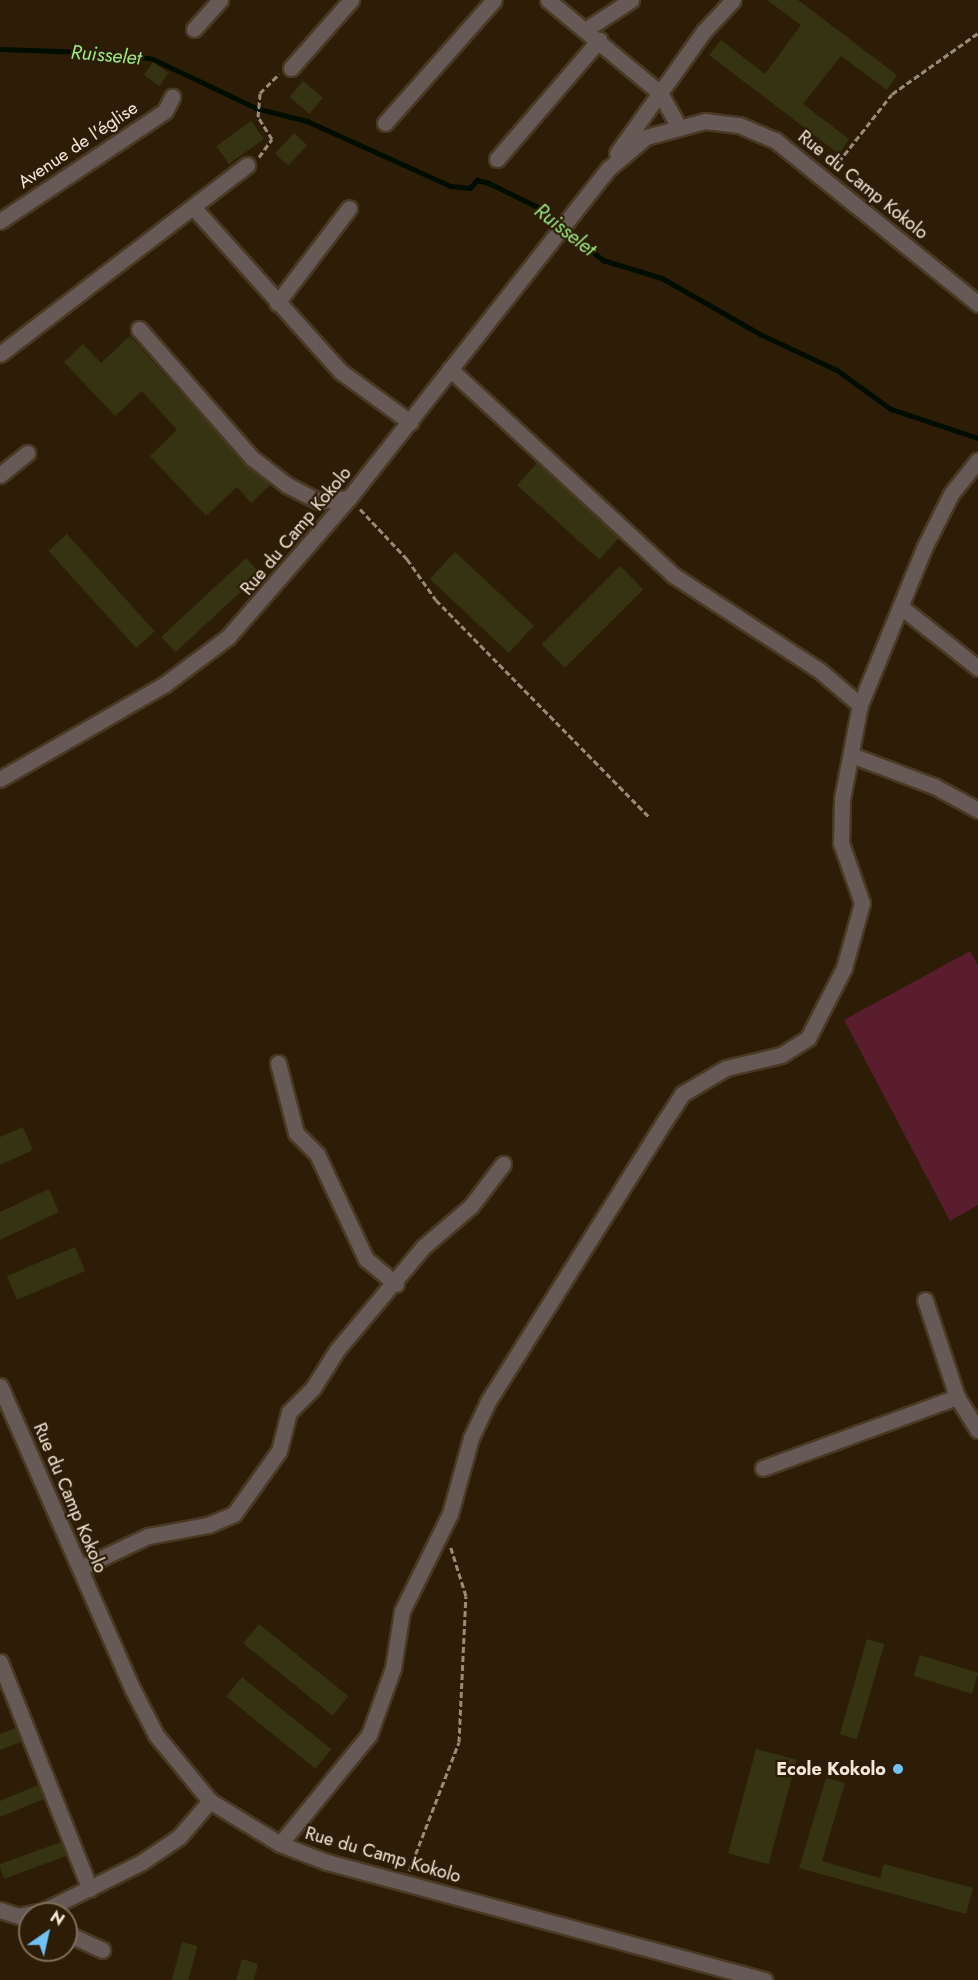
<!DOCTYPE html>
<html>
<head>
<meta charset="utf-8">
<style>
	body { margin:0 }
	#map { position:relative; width:978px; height:1980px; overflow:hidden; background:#2d1d06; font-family:Jost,sans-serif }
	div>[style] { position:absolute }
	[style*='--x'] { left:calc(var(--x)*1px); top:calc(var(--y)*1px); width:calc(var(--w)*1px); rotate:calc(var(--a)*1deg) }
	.green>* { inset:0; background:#591d2d }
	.stream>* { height:4.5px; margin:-2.25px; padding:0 2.25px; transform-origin:2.25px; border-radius:2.25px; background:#000d00 }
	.building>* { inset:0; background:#353312; transform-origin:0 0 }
	.path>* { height:3px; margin-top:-1.5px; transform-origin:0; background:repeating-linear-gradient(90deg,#998b79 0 6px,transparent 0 9px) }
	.roads { filter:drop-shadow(2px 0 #493924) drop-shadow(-2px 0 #493924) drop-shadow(0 2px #493924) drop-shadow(0 -2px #493924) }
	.minor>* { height:15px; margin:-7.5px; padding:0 7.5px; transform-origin:7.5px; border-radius:7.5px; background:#675955 }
	.dots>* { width:16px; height:16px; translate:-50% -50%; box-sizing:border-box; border:3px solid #2d1d06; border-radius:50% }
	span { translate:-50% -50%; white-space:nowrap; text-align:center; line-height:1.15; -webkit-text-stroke:4.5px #2d1d06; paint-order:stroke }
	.street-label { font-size:18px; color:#f3e7da }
	.poi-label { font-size:18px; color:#f3e7da; font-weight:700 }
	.right { translate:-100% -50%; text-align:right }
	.water-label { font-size:20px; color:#9be983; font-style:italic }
	.north { position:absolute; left:18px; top:1902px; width:60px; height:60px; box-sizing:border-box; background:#2d1d06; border:2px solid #7c6e5b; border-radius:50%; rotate:34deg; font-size:16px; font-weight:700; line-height:24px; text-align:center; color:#f3e7da }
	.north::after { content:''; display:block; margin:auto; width:21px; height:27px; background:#70c1f4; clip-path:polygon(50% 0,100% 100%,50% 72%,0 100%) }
</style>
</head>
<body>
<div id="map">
	<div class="green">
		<i style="clip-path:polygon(970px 951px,978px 965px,978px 1205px,950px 1221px,844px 1020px)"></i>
	</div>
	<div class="stream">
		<i style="--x:0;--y:49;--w:116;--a:2"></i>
		<i style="--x:116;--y:53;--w:37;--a:9"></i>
		<i style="--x:153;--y:59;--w:114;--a:25.4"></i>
		<i style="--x:256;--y:108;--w:53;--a:14.3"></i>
		<i style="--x:307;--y:121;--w:158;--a:24.3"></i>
		<i style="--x:451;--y:186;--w:19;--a:6"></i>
		<i style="--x:470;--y:188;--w:11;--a:-49"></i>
		<i style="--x:477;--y:180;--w:12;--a:14"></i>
		<i style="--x:489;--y:183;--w:55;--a:26.1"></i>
		<i style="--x:538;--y:207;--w:84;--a:39.2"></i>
		<i style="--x:603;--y:260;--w:62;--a:17"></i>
		<i style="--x:662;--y:278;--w:113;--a:29.7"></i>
		<i style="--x:760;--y:334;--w:85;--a:25.1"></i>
		<i style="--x:837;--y:370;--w:67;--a:35.8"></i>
		<i style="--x:891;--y:409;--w:92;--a:18.4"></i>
	</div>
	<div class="building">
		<i style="clip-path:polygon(767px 0,798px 0,897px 75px,887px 90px,841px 56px,803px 104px,849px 139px,839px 154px,709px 55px,721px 40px,765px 74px,801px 25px)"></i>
		<i style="left:153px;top:62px;width:19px;height:16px;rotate:35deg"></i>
		<i style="left:303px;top:81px;width:26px;height:21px;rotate:40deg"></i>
		<i style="left:251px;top:121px;width:22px;height:43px;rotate:54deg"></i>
		<i style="left:294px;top:133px;width:18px;height:28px;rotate:43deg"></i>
		<i style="clip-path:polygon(130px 336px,245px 464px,270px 485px,251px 503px,237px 487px,206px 516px,150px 456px,177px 430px,142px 391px,115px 416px,64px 362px,83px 344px,101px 363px)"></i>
		<i style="left:537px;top:463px;width:111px;height:30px;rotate:42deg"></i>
		<i style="left:67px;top:534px;width:131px;height:25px;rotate:48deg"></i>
		<i style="left:455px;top:552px;width:108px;height:37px;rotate:43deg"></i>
		<i style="left:246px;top:558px;width:21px;height:116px;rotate:47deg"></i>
		<i style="left:620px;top:566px;width:33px;height:111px;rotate:45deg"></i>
		<i style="clip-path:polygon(23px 1127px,33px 1150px,0 1165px,0 1137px)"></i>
		<i style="clip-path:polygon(49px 1189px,59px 1212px,0 1240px,0 1212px)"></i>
		<i style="left:75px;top:1247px;width:26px;height:74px;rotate:67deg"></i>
		<i style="left:259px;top:1624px;width:115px;height:25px;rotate:39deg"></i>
		<i style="left:867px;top:1639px;width:18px;height:99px;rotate:16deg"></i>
		<i style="left:920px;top:1655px;width:61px;height:22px;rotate:17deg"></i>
		<i style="left:242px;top:1677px;width:115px;height:25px;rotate:39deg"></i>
		<i style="clip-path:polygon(16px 1728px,21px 1742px,0 1750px,0 1734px)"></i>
		<i style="left:756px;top:1749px;width:42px;height:108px;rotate:15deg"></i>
		<i style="clip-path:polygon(826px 1778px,845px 1783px,822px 1861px,880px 1878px,884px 1864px,973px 1888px,966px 1914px,799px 1868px)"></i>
		<i style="clip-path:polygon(38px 1785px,44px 1799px,0 1817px,0 1801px)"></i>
		<i style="left:61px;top:1842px;width:15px;height:66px;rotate:70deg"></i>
		<i style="left:182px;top:1942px;width:16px;height:39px;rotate:15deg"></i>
		<i style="clip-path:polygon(242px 1959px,258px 1964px,254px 1980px,236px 1980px)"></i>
	</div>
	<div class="path">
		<i style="--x:259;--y:157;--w:22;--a:-54"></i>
		<i style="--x:272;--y:139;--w:26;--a:-122"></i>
		<i style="--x:258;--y:117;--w:24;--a:-85"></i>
		<i style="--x:260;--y:93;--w:27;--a:-45"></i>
		<i style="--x:833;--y:169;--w:95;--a:-51.8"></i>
		<i style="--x:892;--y:94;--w:105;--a:-35.3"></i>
		<i style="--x:360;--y:509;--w:69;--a:46.8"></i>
		<i style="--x:407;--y:559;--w:50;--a:54.7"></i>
		<i style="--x:436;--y:600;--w:303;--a:45.5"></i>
		<i style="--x:409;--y:1871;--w:138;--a:-68.8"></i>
		<i style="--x:459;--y:1742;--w:146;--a:-87.3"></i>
		<i style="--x:466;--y:1596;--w:53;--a:-107.4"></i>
	</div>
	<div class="roads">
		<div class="minor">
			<i style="--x:548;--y:0;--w:146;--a:39.7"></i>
			<i style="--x:660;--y:93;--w:37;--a:61"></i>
			<i style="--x:194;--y:29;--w:39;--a:-48"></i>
			<i style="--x:585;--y:30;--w:55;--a:-33.1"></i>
			<i style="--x:291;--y:68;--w:91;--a:-48.6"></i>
			<i style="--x:385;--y:123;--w:164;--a:-48.5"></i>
			<i style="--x:617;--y:153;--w:150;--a:-54.5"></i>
			<i style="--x:704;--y:31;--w:42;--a:-46.9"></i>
			<i style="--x:497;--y:159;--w:157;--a:-49.4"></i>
			<i style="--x:193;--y:207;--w:220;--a:48.1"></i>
			<i style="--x:340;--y:371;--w:87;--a:36.1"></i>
			<i style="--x:0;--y:221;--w:198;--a:-33.7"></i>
			<i style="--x:165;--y:111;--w:16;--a:-63"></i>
			<i style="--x:277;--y:303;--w:119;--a:-52.8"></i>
			<i style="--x:139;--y:329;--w:171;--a:48.8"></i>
			<i style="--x:252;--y:458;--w:44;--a:37.6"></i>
			<i style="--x:287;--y:485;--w:36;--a:27"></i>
			<i style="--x:319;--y:501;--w:30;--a:-6"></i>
			<i style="--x:0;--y:354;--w:311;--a:-37.4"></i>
			<i style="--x:450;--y:369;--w:304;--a:42.7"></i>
			<i style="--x:673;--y:575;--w:174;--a:33.1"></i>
			<i style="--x:819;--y:670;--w:54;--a:40.5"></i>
			<i style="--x:0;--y:475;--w:35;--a:-39"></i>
			<i style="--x:901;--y:607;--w:98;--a:38.4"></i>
			<i style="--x:854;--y:756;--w:85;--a:20.6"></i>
			<i style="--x:934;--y:786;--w:50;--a:28.6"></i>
			<i style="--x:0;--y:779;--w:190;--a:-29.9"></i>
			<i style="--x:165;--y:684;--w:79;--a:-36.7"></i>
			<i style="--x:228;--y:637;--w:184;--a:-49"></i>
			<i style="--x:349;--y:498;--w:419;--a:-51.8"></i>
			<i style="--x:608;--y:169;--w:50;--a:-40.1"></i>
			<i style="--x:646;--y:137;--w:61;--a:-15.2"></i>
			<i style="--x:705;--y:121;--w:34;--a:7"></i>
			<i style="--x:739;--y:125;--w:39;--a:23"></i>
			<i style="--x:775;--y:140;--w:261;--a:38.9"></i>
			<i style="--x:278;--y:1063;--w:72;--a:75.6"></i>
			<i style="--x:296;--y:1133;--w:30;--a:45"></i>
			<i style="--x:317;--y:1154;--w:116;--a:65"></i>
			<i style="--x:366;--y:1259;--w:39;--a:40"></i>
			<i style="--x:925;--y:1300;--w:102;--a:71.7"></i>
			<i style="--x:957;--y:1397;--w:39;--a:58"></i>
			<i style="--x:0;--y:1386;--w:332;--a:66.4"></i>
			<i style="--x:133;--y:1690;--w:51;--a:62.9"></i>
			<i style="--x:156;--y:1735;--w:85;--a:50.7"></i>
			<i style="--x:210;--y:1801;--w:82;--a:31.6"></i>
			<i style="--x:280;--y:1844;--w:50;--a:21"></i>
			<i style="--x:327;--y:1862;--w:453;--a:15.1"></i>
			<i style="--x:763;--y:1468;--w:207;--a:-20.1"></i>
			<i style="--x:80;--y:1568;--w:75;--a:-25.2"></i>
			<i style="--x:148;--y:1536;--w:61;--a:-10.4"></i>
			<i style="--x:208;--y:1525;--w:28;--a:-23"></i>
			<i style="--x:234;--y:1514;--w:77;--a:-54.5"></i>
			<i style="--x:279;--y:1451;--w:40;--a:-75.6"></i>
			<i style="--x:289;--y:1412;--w:34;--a:-45"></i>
			<i style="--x:313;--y:1388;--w:45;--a:-57.7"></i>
			<i style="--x:337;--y:1350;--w:134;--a:-50.1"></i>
			<i style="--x:423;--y:1247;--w:63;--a:-40.5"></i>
			<i style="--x:471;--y:1206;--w:53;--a:-52.7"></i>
			<i style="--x:0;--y:1662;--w:244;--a:68.4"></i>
			<i style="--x:280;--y:1844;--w:141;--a:-50.8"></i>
			<i style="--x:369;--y:1735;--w:71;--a:-70.3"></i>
			<i style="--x:393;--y:1668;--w:58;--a:-81"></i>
			<i style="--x:402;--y:1611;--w:108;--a:-63.7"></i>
			<i style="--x:450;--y:1514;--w:79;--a:-74.6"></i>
			<i style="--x:471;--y:1438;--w:38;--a:-65"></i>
			<i style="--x:487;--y:1403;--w:336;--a:-57.8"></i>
			<i style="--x:666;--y:1119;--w:30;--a:-57"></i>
			<i style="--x:682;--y:1094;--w:51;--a:-30.6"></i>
			<i style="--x:726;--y:1068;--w:57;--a:-13.3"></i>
			<i style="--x:781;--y:1055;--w:32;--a:-32"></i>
			<i style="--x:808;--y:1038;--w:79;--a:-62.8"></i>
			<i style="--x:844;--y:968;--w:67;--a:-74.5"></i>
			<i style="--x:862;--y:903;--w:64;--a:-109.3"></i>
			<i style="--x:841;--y:843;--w:44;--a:-88.7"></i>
			<i style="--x:842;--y:799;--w:96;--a:-79.2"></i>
			<i style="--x:860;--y:705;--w:170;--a:-67.8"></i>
			<i style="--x:924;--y:548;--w:60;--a:-63.4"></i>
			<i style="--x:951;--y:494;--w:43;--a:-51.5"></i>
			<i style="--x:0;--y:1910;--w:19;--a:18"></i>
			<i style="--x:18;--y:1916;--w:25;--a:-11"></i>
			<i style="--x:43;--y:1911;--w:110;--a:-26.3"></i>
			<i style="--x:142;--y:1862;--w:45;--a:-34"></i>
			<i style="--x:179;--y:1837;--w:48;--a:-49.3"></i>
			<i style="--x:66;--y:1933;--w:40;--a:25"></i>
		</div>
	</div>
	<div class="dots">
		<i style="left:898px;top:1769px;background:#70c1f4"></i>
	</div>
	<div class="street-label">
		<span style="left:78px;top:145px;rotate:-34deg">Avenue de l'église</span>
		<span style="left:863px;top:185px;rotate:39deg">Rue du Camp Kokolo</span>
		<span style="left:296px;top:531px;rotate:-50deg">Rue du Camp Kokolo</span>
		<span style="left:70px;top:1498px;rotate:67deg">Rue du Camp Kokolo</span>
		<span style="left:383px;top:1855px;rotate:16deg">Rue du Camp Kokolo</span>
	</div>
	<div class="poi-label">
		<span class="right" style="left:886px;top:1769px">Ecole Kokolo</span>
	</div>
	<div class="water-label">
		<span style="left:106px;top:55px;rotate:5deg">Ruisselet</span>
		<span style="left:565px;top:230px;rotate:38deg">Ruisselet</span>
	</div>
	<div class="north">N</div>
</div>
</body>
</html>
